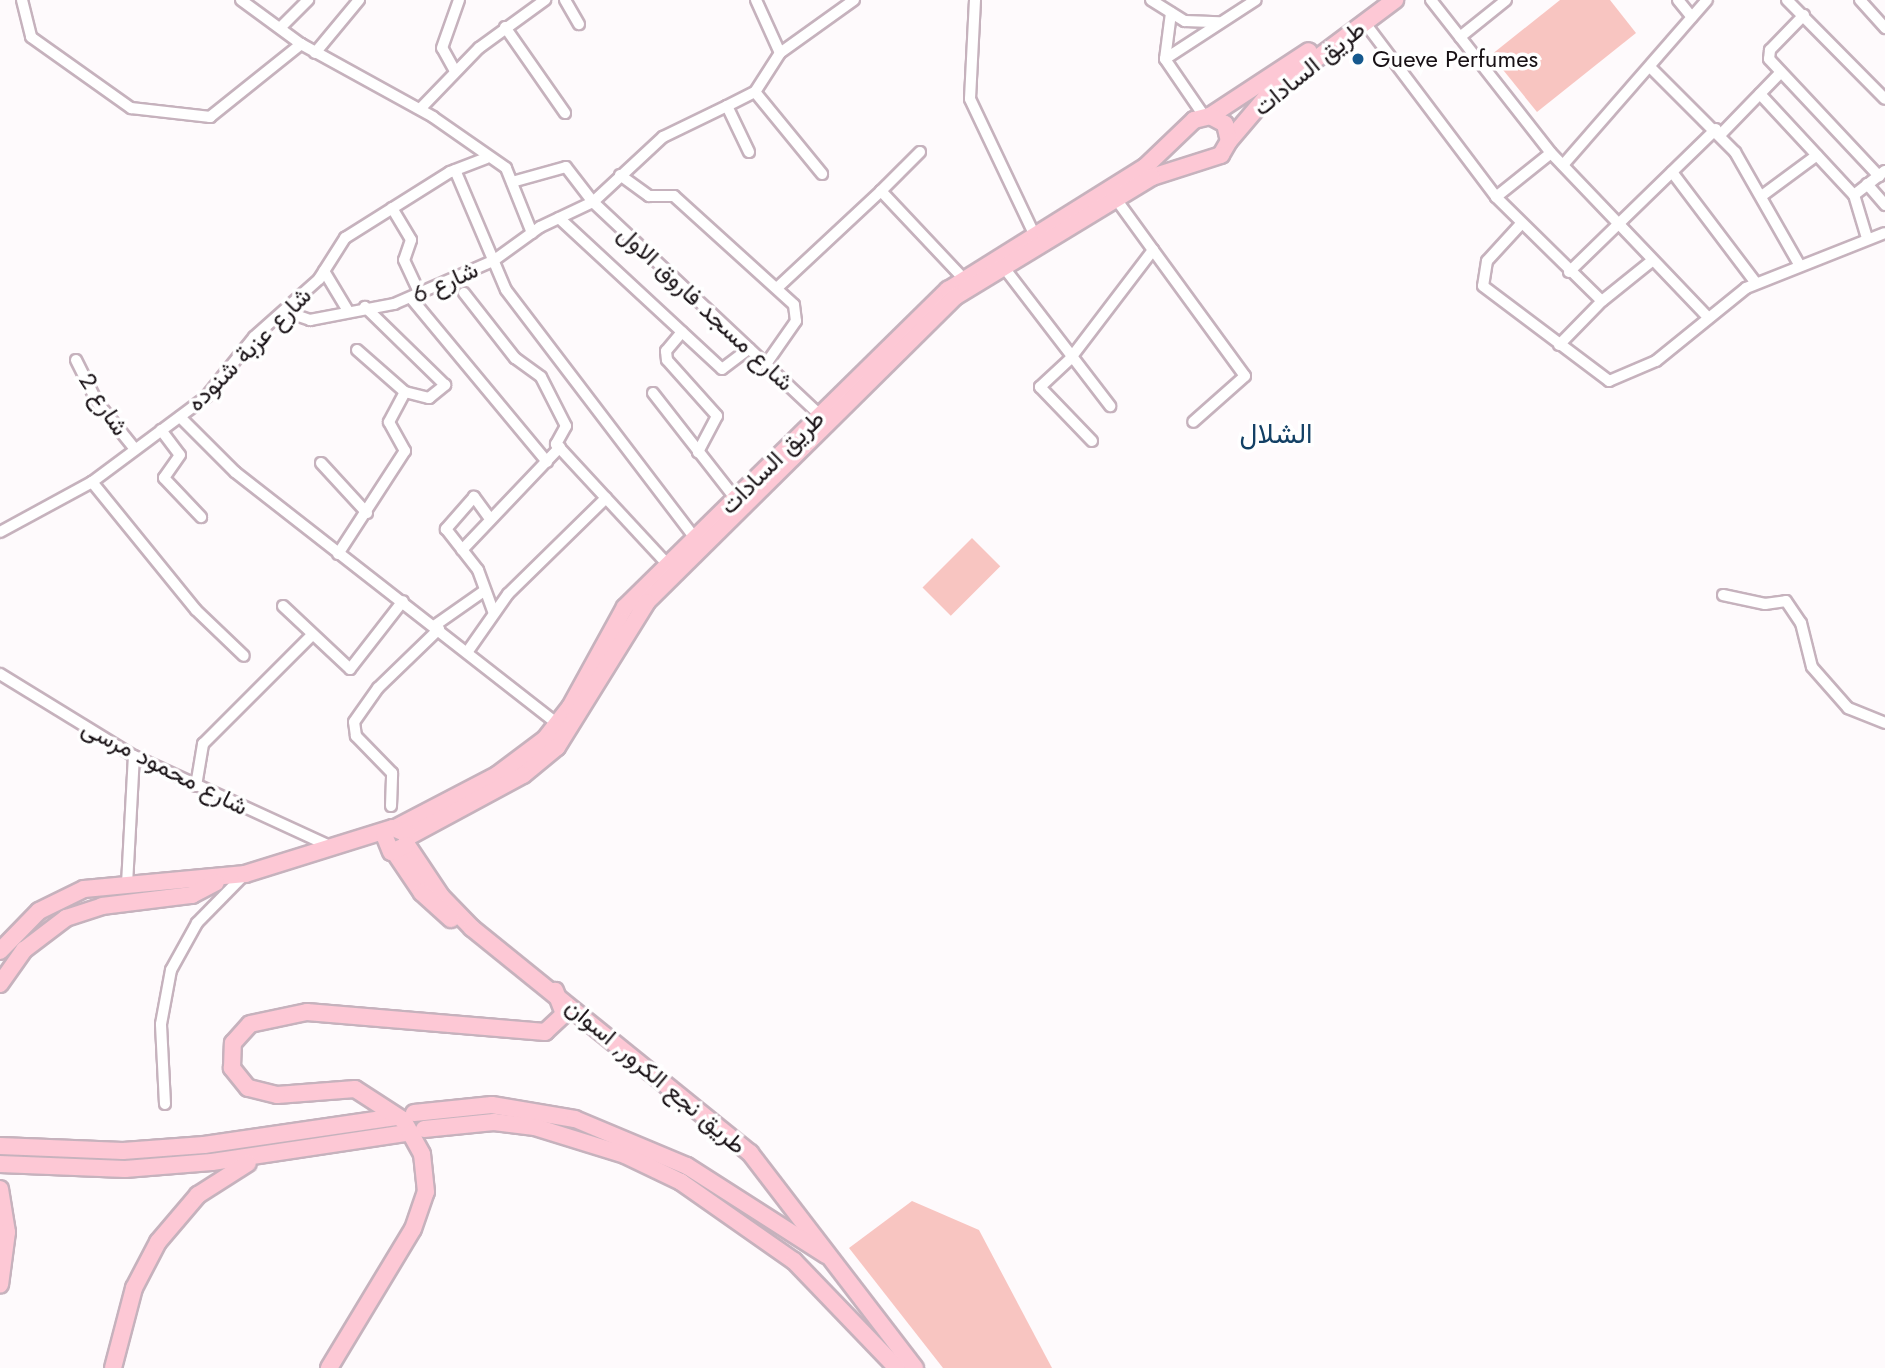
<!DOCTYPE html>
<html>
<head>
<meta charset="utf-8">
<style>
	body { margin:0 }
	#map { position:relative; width:1885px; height:1368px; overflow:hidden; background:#fefafc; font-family:Jost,Vazirmatn,sans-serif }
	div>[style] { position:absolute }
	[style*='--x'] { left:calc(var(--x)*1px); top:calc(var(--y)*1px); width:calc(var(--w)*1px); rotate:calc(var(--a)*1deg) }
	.green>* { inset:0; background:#f8c5c1; transform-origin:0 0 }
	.roads { filter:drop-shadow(2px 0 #c6b2bd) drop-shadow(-2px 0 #c6b2bd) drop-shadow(0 2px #c6b2bd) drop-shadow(0 -2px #c6b2bd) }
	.street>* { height:10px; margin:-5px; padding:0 5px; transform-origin:5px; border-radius:5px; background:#fff }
	.primary>* { height:16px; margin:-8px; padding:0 8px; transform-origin:8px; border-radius:8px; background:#fdc8d5 }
	.dots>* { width:19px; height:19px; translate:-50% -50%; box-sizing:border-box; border:4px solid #fff; border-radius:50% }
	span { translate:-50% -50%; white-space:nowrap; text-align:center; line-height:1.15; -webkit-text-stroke:7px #fff; paint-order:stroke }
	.poi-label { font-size:24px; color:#181115 }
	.left { translate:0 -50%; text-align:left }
	.street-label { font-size:24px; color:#181115 }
	.quarter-label { font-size:28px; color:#134065 }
</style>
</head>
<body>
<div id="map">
	<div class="green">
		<i style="clip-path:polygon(1560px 0,1610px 0,1636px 33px,1537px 112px,1491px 55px)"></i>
		<i style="left:972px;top:538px;width:40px;height:70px;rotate:45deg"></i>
		<i style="clip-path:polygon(912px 1201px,979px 1230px,1052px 1368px,943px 1368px,849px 1248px)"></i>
	</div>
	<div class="roads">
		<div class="street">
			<i style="--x:22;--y:0;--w:38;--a:76"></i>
			<i style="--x:31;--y:37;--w:123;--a:35.4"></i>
			<i style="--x:131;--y:108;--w:80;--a:6.5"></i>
			<i style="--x:210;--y:117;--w:117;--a:-38.7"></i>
			<i style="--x:241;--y:0;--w:74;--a:36.3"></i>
			<i style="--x:301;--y:44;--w:151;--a:28.9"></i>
			<i style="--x:433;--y:117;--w:89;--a:34.9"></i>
			<i style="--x:506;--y:168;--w:70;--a:68.2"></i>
			<i style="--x:565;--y:0;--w:28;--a:60"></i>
			<i style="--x:756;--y:0;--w:58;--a:65.6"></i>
			<i style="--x:975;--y:0;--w:99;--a:92.9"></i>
			<i style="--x:970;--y:99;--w:149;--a:64.6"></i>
			<i style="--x:1151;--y:0;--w:40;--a:32"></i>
			<i style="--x:1185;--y:21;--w:34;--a:2"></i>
			<i style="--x:1431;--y:0;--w:194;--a:51.9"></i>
			<i style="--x:1551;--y:153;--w:226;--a:46.3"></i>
			<i style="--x:1678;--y:0;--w:22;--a:51"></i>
			<i style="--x:1787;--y:0;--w:139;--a:45.3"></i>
			<i style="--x:1860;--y:0;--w:38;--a:48"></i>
			<i style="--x:1171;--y:13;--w:46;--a:97.4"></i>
			<i style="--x:1165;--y:59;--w:69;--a:55.6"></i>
			<i style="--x:1804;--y:15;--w:49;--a:134.2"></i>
			<i style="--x:1770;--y:50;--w:9;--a:96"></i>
			<i style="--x:1769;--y:59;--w:161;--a:46.8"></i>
			<i style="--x:1365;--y:23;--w:218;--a:53"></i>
			<i style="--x:1496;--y:197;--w:148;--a:44.5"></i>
			<i style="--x:1602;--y:301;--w:65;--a:-38.8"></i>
			<i style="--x:505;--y:27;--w:105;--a:55.1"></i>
			<i style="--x:280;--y:28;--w:40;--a:-45"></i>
			<i style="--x:1460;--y:37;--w:59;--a:-38.8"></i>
			<i style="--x:315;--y:53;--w:69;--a:-50.3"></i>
			<i style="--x:1165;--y:59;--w:108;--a:-33"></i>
			<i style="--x:1651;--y:68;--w:119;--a:45"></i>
			<i style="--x:1735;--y:152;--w:129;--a:60.3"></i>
			<i style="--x:455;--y:71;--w:26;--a:-119"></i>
			<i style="--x:442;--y:48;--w:51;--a:-70.5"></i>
			<i style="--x:755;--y:92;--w:46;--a:-57.3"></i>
			<i style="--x:780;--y:53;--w:91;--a:-35.6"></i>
			<i style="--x:1760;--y:94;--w:138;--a:47.1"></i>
			<i style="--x:727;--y:106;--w:31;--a:-27"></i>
			<i style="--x:755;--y:92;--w:106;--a:50.7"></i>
			<i style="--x:420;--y:109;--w:85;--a:-46"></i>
			<i style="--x:479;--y:48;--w:82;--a:-36"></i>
			<i style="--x:1721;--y:134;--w:86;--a:-45.9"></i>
			<i style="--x:920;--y:152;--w:55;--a:135"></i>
			<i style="--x:881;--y:191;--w:120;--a:46.7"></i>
			<i style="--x:1563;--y:165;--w:219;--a:-48.9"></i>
			<i style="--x:455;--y:170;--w:130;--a:67"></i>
			<i style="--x:506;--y:290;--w:312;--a:52.7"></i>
			<i style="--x:1672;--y:172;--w:139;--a:52.9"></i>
			<i style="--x:620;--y:175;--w:36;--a:36"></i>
			<i style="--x:649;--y:196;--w:25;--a:0"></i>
			<i style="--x:674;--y:196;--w:162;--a:42.2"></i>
			<i style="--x:794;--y:305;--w:16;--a:83"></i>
			<i style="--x:796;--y:321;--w:52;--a:124.9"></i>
			<i style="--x:512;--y:182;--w:56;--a:-15.5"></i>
			<i style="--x:566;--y:167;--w:44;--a:52.4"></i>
			<i style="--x:593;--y:202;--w:310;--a:43.2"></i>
			<i style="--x:1867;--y:184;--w:28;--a:49"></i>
			<i style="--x:1763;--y:195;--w:67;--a:-36.5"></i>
			<i style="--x:1496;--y:197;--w:70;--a:-38.7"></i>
			<i style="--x:392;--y:208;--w:37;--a:59"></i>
			<i style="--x:411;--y:240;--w:21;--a:109"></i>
			<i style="--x:404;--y:260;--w:38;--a:65"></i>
			<i style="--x:559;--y:218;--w:222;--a:42.8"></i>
			<i style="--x:722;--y:369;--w:34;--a:-37"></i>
			<i style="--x:1520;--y:225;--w:49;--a:132.5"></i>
			<i style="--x:1487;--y:261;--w:25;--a:99"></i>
			<i style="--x:1483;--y:286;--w:158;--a:37"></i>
			<i style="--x:1609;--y:381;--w:51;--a:-23.1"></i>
			<i style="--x:1656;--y:361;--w:116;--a:-39"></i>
			<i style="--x:1746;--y:288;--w:149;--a:-21.6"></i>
			<i style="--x:1867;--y:238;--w:45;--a:-106.8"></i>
			<i style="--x:1854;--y:195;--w:39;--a:-38"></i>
			<i style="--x:1153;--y:250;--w:156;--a:53.9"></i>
			<i style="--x:1245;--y:376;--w:69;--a:138.5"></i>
			<i style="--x:1002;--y:265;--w:178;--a:52.5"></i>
			<i style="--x:324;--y:271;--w:47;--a:59"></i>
			<i style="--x:1569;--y:272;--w:205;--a:-44.2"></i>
			<i style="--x:777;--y:288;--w:142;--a:-43"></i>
			<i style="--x:464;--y:293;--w:83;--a:51.9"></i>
			<i style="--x:515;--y:358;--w:32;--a:36"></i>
			<i style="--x:541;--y:377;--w:55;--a:63"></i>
			<i style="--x:566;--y:426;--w:21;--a:119"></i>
			<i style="--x:556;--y:444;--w:74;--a:47.2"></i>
			<i style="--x:411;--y:298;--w:213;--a:50.3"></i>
			<i style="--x:284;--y:311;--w:28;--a:19"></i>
			<i style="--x:310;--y:320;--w:86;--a:-10.8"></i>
			<i style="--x:394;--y:304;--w:108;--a:-23.5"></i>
			<i style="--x:493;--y:261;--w:58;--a:-35.9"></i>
			<i style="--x:540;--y:227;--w:59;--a:-25.3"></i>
			<i style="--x:593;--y:202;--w:96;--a:-42.9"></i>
			<i style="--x:663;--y:137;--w:71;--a:-25.8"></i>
			<i style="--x:727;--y:106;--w:51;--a:64.4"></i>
			<i style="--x:682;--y:332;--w:25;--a:130"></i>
			<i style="--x:666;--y:351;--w:9;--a:84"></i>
			<i style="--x:667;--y:360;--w:75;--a:48.2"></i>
			<i style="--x:717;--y:416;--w:41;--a:117.8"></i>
			<i style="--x:1559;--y:345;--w:62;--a:-45.7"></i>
			<i style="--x:357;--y:350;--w:64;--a:41.2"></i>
			<i style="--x:405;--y:392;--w:25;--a:14"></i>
			<i style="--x:429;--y:398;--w:21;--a:-39"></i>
			<i style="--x:445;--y:385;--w:112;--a:-135.7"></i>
			<i style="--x:76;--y:360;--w:47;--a:63.4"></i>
			<i style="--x:97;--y:402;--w:59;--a:51.2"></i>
			<i style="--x:653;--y:393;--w:133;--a:52"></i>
			<i style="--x:180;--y:417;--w:78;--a:45"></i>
			<i style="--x:235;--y:472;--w:411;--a:38"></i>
			<i style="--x:161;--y:430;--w:31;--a:53"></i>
			<i style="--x:180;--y:455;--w:28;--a:125"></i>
			<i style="--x:164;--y:478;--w:54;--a:46.5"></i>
			<i style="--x:1092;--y:441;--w:75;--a:-133.9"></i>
			<i style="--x:1040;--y:387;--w:41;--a:-43"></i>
			<i style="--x:1070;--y:359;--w:137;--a:-52.7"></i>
			<i style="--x:1153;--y:250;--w:63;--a:-126"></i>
			<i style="--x:321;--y:463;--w:68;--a:47.4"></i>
			<i style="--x:92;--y:482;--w:165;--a:50.9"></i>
			<i style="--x:196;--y:610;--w:66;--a:43.8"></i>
			<i style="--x:488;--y:516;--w:24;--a:-126"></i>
			<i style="--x:474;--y:497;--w:43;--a:131.2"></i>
			<i style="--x:446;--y:529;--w:52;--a:52"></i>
			<i style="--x:478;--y:570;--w:44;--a:69.9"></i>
			<i style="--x:0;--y:532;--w:105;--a:-28.5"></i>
			<i style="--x:92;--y:482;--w:142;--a:-36.7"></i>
			<i style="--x:206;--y:397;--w:77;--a:-51.3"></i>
			<i style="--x:254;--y:337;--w:87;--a:-41.7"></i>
			<i style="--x:319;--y:279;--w:49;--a:-57.6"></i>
			<i style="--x:345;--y:238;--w:124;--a:-32.2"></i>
			<i style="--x:450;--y:172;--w:39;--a:-21"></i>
			<i style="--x:462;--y:550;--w:142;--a:-46.4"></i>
			<i style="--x:338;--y:554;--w:123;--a:-57"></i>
			<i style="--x:405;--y:451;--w:33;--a:-119"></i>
			<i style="--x:389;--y:422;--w:34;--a:-62"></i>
			<i style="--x:1723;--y:595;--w:43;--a:12.1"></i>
			<i style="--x:1765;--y:604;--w:21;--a:-8"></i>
			<i style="--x:1786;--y:601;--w:27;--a:56"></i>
			<i style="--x:1801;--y:623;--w:45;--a:76"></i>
			<i style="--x:1812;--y:667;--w:55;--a:48.7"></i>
			<i style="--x:1848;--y:708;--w:40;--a:22"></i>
			<i style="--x:283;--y:606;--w:92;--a:43.2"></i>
			<i style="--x:350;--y:669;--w:86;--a:-52.1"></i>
			<i style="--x:434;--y:626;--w:61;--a:-35"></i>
			<i style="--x:468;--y:651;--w:70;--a:-54.9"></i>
			<i style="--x:508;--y:594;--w:137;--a:-44.4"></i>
			<i style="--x:606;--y:498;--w:91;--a:47.2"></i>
			<i style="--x:0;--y:674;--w:157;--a:31.5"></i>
			<i style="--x:134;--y:756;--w:218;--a:24.7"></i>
			<i style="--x:196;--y:786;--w:43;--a:-80.5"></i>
			<i style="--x:203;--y:744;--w:154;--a:-45"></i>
			<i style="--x:391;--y:806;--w:33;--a:-88"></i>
			<i style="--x:392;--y:773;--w:52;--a:-134.2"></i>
			<i style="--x:356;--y:736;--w:14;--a:-98"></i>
			<i style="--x:354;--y:722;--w:42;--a:-54.8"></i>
			<i style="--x:378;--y:688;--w:85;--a:-44"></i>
			<i style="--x:127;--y:884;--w:128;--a:-86.9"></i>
			<i style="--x:165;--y:1104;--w:80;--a:-92.9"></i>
			<i style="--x:161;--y:1024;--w:55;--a:-79.5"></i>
			<i style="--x:171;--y:970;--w:54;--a:-61"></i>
			<i style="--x:197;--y:923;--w:69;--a:-45.6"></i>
		</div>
		<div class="primary">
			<i style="--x:1210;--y:116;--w:118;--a:-33.3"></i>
			<i style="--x:1229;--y:141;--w:60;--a:-49.7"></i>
			<i style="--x:1268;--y:95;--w:159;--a:-36.8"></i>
			<i style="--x:397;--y:827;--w:113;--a:-27.5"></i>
			<i style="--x:497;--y:775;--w:60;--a:-36.9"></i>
			<i style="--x:545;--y:739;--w:41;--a:-52"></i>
			<i style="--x:570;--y:707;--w:114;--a:-61.2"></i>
			<i style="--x:625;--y:607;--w:453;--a:-44.5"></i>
			<i style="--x:948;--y:290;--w:232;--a:-32"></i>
			<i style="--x:1145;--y:167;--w:68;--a:-43.8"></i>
			<i style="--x:1194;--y:120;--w:16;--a:-14"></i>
			<i style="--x:1210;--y:116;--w:17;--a:28"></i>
			<i style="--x:1225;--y:124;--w:17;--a:77"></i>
			<i style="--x:1229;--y:141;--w:16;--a:120"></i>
			<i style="--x:1221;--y:155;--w:72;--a:162.3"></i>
			<i style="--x:1152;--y:177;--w:229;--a:148.7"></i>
			<i style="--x:956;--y:296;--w:435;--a:135.3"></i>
			<i style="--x:647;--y:602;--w:171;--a:121.8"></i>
			<i style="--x:557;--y:747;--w:44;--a:140.5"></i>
			<i style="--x:523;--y:775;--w:131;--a:151.7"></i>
			<i style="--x:407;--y:845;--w:61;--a:56.3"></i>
			<i style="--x:441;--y:896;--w:45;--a:45.9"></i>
			<i style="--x:472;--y:928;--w:358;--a:39"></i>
			<i style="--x:750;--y:1153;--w:271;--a:52.5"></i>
			<i style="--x:395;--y:853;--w:48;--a:56"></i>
			<i style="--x:422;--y:893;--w:39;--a:42"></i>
			<i style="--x:0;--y:951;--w:56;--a:-45.7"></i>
			<i style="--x:39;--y:911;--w:50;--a:-26.1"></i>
			<i style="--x:84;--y:889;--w:162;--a:-5.3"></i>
			<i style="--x:245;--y:874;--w:155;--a:-17.3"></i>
			<i style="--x:393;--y:828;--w:15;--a:23"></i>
			<i style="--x:407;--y:834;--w:11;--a:90"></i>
			<i style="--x:407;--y:845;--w:17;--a:156"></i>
			<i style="--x:391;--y:852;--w:18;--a:-112"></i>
			<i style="--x:0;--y:984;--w:42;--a:-54.8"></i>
			<i style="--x:24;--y:950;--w:53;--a:-37.3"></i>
			<i style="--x:66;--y:918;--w:38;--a:-18"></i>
			<i style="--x:102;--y:906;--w:91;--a:-7"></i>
			<i style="--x:192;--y:895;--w:27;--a:-28"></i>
			<i style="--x:414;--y:1113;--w:78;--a:-5.9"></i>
			<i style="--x:492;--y:1105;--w:84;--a:9.6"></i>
			<i style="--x:575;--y:1119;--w:121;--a:22.8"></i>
			<i style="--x:687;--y:1166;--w:165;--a:32.6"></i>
			<i style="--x:424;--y:1129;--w:70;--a:-5.7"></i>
			<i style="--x:494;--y:1122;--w:41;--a:7"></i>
			<i style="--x:535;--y:1127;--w:94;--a:17.3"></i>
			<i style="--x:625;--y:1155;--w:62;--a:25.7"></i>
			<i style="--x:681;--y:1182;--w:138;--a:35"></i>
			<i style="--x:794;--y:1261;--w:149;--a:46.1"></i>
			<i style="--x:0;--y:1146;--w:123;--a:2.3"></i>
			<i style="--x:123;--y:1151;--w:81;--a:-4.2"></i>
			<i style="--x:204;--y:1145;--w:194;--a:-8.3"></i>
			<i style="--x:0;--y:1164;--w:125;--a:2.3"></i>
			<i style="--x:125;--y:1169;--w:87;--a:-4.6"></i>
			<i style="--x:212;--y:1162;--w:197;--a:-8.5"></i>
			<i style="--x:0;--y:1189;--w:44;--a:80.8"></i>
			<i style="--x:7;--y:1232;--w:53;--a:97.5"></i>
			<i style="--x:113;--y:1368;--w:83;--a:-75.3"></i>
			<i style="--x:134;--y:1288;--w:52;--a:-62.4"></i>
			<i style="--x:158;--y:1242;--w:62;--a:-49.6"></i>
			<i style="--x:198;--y:1195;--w:59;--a:-32.6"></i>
			<i style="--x:329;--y:1368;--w:162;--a:-58.9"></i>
			<i style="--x:413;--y:1229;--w:39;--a:-71"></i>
			<i style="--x:426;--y:1192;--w:38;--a:-96"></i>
			<i style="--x:422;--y:1154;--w:39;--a:-119"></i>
			<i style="--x:403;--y:1120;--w:57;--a:-147.1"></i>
			<i style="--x:355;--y:1089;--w:78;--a:175.6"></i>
			<i style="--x:277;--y:1095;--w:30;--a:-166"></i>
			<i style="--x:248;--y:1088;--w:26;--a:-129"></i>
			<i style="--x:232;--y:1068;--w:25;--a:-88"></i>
			<i style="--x:233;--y:1043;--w:25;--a:-48"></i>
			<i style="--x:250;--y:1024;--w:58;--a:-11.9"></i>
			<i style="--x:307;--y:1012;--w:239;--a:4.8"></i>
			<i style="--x:545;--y:1032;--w:26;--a:-43"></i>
			<i style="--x:564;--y:1014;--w:25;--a:-111"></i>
		</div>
	</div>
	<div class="dots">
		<i style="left:1358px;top:59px;background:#16598e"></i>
	</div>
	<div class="poi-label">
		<span class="left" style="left:1372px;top:59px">Gueve Perfumes</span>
	</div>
	<div class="street-label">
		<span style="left:1309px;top:68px;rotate:-39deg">طريق السادات</span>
		<span style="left:445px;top:282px;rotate:-24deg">شارع 6</span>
		<span style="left:706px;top:308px;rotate:43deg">شارع مسجد فاروق الاول</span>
		<span style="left:249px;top:349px;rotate:-45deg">شارع عزبة شنوده</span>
		<span style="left:104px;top:404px;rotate:57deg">شارع 2</span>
		<span style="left:772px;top:462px;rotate:-45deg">طريق السادات</span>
		<span style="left:165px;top:767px;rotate:27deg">شارع محمود مرسى</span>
		<span style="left:656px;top:1076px;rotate:40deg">طريق نجع الكرور, اسوان</span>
	</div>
	<div class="quarter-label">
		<span style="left:1276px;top:434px">الشلال</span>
	</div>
</div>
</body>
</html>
